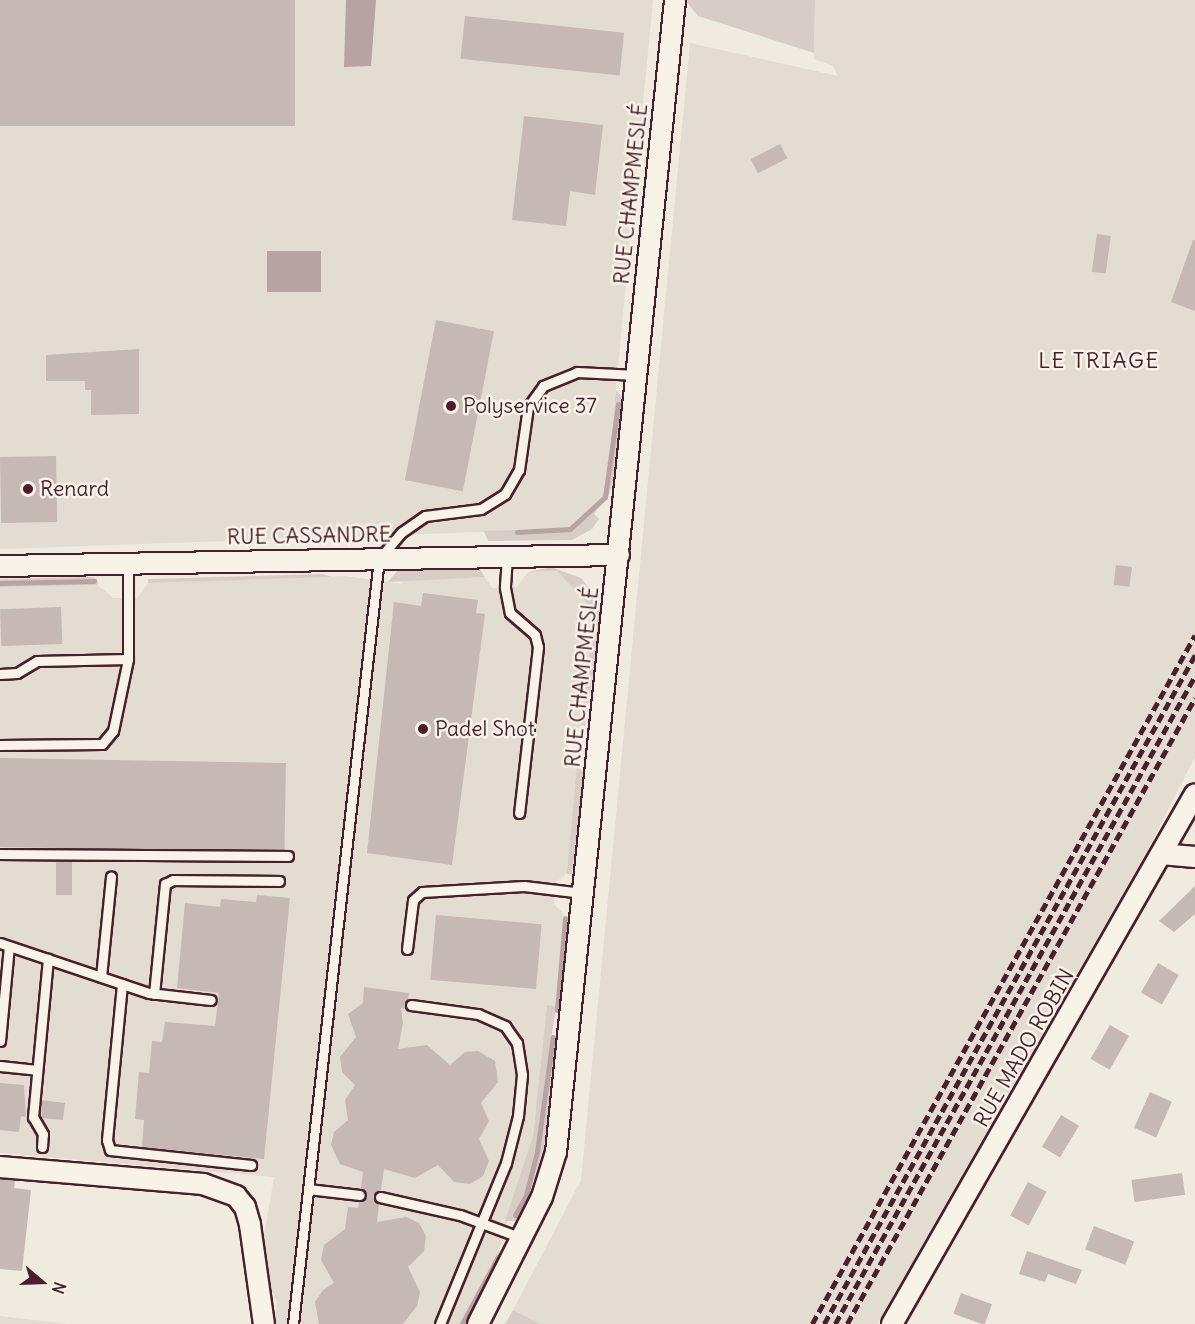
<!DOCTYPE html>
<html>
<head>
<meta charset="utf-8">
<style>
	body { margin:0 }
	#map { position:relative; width:1195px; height:1324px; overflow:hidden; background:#f0ebe0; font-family:Delius,sans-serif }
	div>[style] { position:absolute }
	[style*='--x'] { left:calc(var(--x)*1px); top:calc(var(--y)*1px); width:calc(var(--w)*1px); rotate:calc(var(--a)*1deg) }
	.built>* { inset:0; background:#e3dcd2 }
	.green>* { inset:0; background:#d8cdc6 }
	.water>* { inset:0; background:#b7a4a2; transform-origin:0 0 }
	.stream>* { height:5px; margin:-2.5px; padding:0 2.5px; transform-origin:2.5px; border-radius:2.5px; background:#b7a4a2 }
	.building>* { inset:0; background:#c6b8b3; transform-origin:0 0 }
	.roads { filter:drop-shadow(2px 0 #4a1f2b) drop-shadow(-2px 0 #4a1f2b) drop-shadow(0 2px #4a1f2b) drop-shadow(0 -2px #4a1f2b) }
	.service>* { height:9px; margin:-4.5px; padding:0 4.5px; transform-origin:4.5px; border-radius:4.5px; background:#f7f3e8 }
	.minor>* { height:20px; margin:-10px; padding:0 10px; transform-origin:10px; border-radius:10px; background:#f7f3e8 }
	.rail>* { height:4.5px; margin-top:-2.25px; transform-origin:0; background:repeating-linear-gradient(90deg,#4a1f2b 0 9px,transparent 0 13.5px) }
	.dots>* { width:16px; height:16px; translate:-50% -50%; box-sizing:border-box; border:3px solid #f7f3e8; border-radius:50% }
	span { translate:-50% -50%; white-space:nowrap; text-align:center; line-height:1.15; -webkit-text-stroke:5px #f7f3e8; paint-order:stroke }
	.street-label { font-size:21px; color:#4a1f2b }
	.poi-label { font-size:21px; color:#4a1f2b }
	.left { translate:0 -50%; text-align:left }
	.neighbourhood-label { font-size:22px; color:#4a1f2b; letter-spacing:1.5px }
	.north { position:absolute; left:12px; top:1252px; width:60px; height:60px; -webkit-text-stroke:4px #f7f3e8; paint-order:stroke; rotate:109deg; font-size:16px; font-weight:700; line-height:24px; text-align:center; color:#4a1f2b }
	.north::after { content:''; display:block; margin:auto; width:21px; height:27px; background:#4a1f2b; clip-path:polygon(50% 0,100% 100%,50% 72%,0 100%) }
</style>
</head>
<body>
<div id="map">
	<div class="built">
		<i style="clip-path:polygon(0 0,653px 0,606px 493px,567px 529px,0 549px)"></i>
		<i style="clip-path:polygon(815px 0,1195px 0,1195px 757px,1148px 849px,877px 1324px,541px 1324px,513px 1310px,581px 1180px,690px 43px,838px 76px,833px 66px,814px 59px)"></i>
		<i style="clip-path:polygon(557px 571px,595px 612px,584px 724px,569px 733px,567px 757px,579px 768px,569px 872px,556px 882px,554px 904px,564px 914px,556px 1006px,547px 1005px,533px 1136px,499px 1250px,459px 1324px,274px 1324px,277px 1302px,259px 1265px,274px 1177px,0 1153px,0 587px,98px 585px,113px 598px,137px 598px,148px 583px,345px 576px,402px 584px,403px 579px,485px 577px,492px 588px,517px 587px,528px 572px)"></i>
		<i style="clip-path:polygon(0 1316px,43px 1321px,66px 1324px,0 1324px)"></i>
	</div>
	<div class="green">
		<i style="clip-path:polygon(685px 0,815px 0,814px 53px,698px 16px)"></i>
		<i style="clip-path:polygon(616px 390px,623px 398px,617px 466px,609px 495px,594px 514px,599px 519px,592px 529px,572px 540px,488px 541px,484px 531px,567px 529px,606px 493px)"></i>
		<i style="clip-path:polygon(551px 567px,581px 578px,598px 599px,601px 619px,585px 726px,581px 725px,595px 612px,557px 571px,528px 572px)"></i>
		<i style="clip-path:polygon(479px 568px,485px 577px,388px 582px,398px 570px)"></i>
		<i style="clip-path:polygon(322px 574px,332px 577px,148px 583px,148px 579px)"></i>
		<i style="clip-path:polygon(91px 577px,97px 578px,98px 585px,0 587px,0 579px)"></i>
		<i style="clip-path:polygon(577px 766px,584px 773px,572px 874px,567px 874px)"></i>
		<i style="clip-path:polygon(547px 1005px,556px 1006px,552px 1034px,556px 1056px,544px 1148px,523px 1212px,515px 1221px,505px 1221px,533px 1136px)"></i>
		<i style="clip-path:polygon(499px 1250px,500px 1259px,466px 1324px,459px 1324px)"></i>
		<i style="clip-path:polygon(513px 1310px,541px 1324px,505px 1324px)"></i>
	</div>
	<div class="water">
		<i style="clip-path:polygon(346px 0,376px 0,371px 66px,344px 67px)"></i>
		<i style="left:267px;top:251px;width:54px;height:41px"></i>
	</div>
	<div class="stream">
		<i style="--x:517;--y:532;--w:53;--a:-3.2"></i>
		<i style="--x:570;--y:529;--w:47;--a:-42.4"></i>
		<i style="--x:605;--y:497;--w:94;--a:-82"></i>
		<i style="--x:0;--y:583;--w:94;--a:-1.2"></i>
		<i style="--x:1172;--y:815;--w:26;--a:-61"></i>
		<i style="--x:557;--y:1010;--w:92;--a:-85"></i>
		<i style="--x:515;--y:1215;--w:23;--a:-61"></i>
		<i style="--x:526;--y:1195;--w:44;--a:-75.7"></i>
		<i style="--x:537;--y:1152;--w:116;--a:-82.1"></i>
		<i style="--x:462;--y:1324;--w:76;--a:-61.8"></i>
	</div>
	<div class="building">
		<i style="left:0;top:0;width:295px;height:126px"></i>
		<i style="left:465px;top:16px;width:160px;height:43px;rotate:6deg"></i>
		<i style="clip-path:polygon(524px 116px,603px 125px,595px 195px,570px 191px,566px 226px,512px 220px)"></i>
		<i style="left:780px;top:144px;width:16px;height:33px;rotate:63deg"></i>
		<i style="left:1097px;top:234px;width:14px;height:38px;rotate:8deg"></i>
		<i style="clip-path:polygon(1193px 240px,1195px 240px,1195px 311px,1171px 302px)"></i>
		<i style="left:436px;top:320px;width:59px;height:163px;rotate:11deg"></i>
		<i style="clip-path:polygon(139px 349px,139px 414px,91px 415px,91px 390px,85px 390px,85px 381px,46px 381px,46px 355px)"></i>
		<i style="left:56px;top:456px;width:66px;height:56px;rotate:89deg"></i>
		<i style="left:1116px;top:565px;width:16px;height:20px;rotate:7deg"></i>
		<i style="clip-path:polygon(423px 593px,478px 600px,476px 613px,485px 614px,452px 865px,367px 853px,394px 602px,421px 606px)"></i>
		<i style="left:61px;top:607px;width:37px;height:61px;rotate:88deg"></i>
		<i style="left:0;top:758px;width:286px;height:89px;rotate:1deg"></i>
		<i style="left:56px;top:861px;width:16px;height:34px"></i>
		<i style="clip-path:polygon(1195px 886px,1195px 914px,1174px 932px,1159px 921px)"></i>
		<i style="clip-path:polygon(257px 895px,290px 898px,264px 1159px,142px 1147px,144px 1120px,135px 1119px,139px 1072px,149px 1073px,152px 1041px,162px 1042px,165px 1022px,215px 1026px,219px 993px,177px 988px,185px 903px,220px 907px,221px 899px,256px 902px)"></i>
		<i style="left:436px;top:915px;width:106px;height:65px;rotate:5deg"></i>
		<i style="left:1158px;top:963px;width:24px;height:34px;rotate:30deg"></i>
		<i style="clip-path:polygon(364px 987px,409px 993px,406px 1009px,401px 1008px,403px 1023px,398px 1049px,427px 1045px,450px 1065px,465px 1052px,478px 1051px,495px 1061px,498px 1082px,481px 1103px,489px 1121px,479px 1139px,489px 1161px,483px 1176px,470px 1184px,454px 1182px,438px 1165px,415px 1178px,384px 1169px,381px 1190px,373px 1196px,379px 1204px,377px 1222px,406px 1217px,419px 1223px,426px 1236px,424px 1251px,408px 1267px,420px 1292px,417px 1306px,403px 1324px,319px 1324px,315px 1302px,323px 1290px,334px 1283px,321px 1260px,324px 1245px,345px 1229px,348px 1207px,358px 1208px,359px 1202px,367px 1196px,361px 1188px,363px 1172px,340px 1164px,331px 1145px,334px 1132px,348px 1120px,345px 1100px,355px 1085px,342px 1072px,340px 1057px,356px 1037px,348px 1014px,363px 1003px)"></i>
		<i style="left:1110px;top:1025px;width:22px;height:39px;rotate:30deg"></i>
		<i style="clip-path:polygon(0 1083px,24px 1085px,26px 1117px,21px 1116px,19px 1132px,0 1130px)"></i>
		<i style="left:1150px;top:1092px;width:24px;height:39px;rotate:24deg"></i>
		<i style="clip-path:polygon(41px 1100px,65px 1103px,63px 1120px,42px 1118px)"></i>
		<i style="left:1061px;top:1115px;width:21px;height:37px;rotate:31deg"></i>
		<i style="left:1182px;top:1173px;width:22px;height:51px;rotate:82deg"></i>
		<i style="clip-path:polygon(0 1179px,15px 1180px,14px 1188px,31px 1190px,22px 1271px,0 1269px)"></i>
		<i style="left:1028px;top:1182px;width:21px;height:38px;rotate:28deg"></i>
		<i style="left:1094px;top:1226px;width:43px;height:25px;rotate:21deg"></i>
		<i style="clip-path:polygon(1027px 1251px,1082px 1270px,1076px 1284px,1048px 1274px,1045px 1282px,1019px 1274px)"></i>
		<i style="left:961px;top:1293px;width:33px;height:22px;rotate:20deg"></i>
	</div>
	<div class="roads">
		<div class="service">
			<i style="--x:507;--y:557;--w:31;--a:94"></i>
			<i style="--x:505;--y:588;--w:25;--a:79"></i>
			<i style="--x:510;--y:613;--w:33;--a:41"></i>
			<i style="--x:535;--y:635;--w:12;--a:76"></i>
			<i style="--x:538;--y:647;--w:167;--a:96.5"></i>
			<i style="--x:0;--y:674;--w:17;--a:-3"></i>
			<i style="--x:17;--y:673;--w:23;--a:-31"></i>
			<i style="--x:37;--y:661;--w:91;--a:-1.3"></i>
			<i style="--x:128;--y:659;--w:95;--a:-90"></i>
			<i style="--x:0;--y:745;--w:102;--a:-0.6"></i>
			<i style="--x:102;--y:744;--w:17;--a:-50"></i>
			<i style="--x:113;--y:731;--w:74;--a:-78.2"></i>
			<i style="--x:0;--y:854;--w:288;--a:0.4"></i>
			<i style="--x:0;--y:943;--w:157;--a:18.6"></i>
			<i style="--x:149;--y:993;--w:62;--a:6.4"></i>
			<i style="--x:407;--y:949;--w:49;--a:-83"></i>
			<i style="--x:413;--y:900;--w:12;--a:-42"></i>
			<i style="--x:422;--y:892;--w:102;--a:-3.4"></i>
			<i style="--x:524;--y:886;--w:59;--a:6.8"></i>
			<i style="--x:101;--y:977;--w:101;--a:-84.3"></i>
			<i style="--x:122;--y:984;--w:157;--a:95.5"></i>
			<i style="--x:107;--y:1140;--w:10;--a:73"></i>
			<i style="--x:110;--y:1150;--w:142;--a:6.1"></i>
			<i style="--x:154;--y:994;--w:111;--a:-84.3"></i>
			<i style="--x:165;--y:884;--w:9;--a:-27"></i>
			<i style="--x:173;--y:880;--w:106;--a:0.5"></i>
			<i style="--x:411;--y:1005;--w:68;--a:7.7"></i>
			<i style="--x:478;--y:1014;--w:30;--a:24"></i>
			<i style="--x:505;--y:1026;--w:21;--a:55"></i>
			<i style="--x:517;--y:1043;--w:32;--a:81"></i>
			<i style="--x:522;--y:1075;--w:41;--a:95.6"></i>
			<i style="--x:518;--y:1116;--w:49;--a:104.3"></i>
			<i style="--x:506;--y:1163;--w:174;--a:112.3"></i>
			<i style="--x:0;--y:1041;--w:95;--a:-84.6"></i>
			<i style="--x:0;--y:1066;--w:37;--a:6"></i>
			<i style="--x:42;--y:1147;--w:13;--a:-86"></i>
			<i style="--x:43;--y:1134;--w:20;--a:-120"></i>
			<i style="--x:33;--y:1117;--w:159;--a:-84.6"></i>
			<i style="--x:308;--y:1189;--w:52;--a:6.6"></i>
			<i style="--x:380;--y:1197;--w:82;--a:12.7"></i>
			<i style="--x:460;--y:1215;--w:66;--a:20.4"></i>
			<i style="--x:293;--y:1324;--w:770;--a:-83.59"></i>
			<i style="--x:379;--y:559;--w:35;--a:-50"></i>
			<i style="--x:402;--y:532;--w:28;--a:-35"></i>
			<i style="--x:425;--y:516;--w:56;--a:-7.1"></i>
			<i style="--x:481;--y:509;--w:28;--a:-32"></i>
			<i style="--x:505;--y:494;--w:28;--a:-60"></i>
			<i style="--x:519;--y:470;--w:64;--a:-81.9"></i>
			<i style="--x:528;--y:407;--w:26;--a:-54"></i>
			<i style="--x:543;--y:386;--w:37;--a:-22"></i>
			<i style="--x:577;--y:372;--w:60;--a:2.9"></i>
		</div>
		<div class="minor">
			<i style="--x:0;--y:566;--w:619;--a:-1.02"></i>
			<i style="--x:1161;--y:854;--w:34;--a:5"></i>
			<i style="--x:0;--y:1167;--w:204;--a:4.8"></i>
			<i style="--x:203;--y:1184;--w:35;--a:20"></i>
			<i style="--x:236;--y:1196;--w:14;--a:51"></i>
			<i style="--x:245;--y:1207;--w:19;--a:74"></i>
			<i style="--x:250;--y:1225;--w:100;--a:82"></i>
			<i style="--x:478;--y:1324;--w:142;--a:-63.3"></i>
			<i style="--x:542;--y:1197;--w:47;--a:-72.7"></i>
			<i style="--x:556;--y:1152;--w:1158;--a:-84.1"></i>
			<i style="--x:892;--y:1324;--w:610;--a:-60.24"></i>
		</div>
	</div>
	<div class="rail">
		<i style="--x:812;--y:1324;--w:788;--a:-60.93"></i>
		<i style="--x:824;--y:1324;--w:765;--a:-60.99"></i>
		<i style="--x:835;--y:1324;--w:741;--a:-60.95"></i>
		<i style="--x:847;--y:1324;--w:716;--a:-60.93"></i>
	</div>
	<div class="dots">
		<i style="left:451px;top:406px;background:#4a1f2b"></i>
		<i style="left:28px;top:489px;background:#4a1f2b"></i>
		<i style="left:423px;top:729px;background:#4a1f2b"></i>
	</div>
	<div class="street-label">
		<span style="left:631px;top:194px;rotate:-84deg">RUE CHAMPMESLÉ</span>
		<span style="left:309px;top:536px;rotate:-1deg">RUE CASSANDRE</span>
		<span style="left:582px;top:677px;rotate:-84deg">RUE CHAMPMESLÉ</span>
		<span style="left:1024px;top:1048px;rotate:-60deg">RUE MADO ROBIN</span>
	</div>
	<div class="poi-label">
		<span class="left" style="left:463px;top:406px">Polyservice 37</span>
		<span class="left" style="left:40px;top:489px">Renard</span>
		<span class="left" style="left:435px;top:729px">Padel Shot</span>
	</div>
	<div class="neighbourhood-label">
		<span style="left:1099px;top:361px">LE TRIAGE</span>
	</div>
	<div class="north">N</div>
</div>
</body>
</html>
